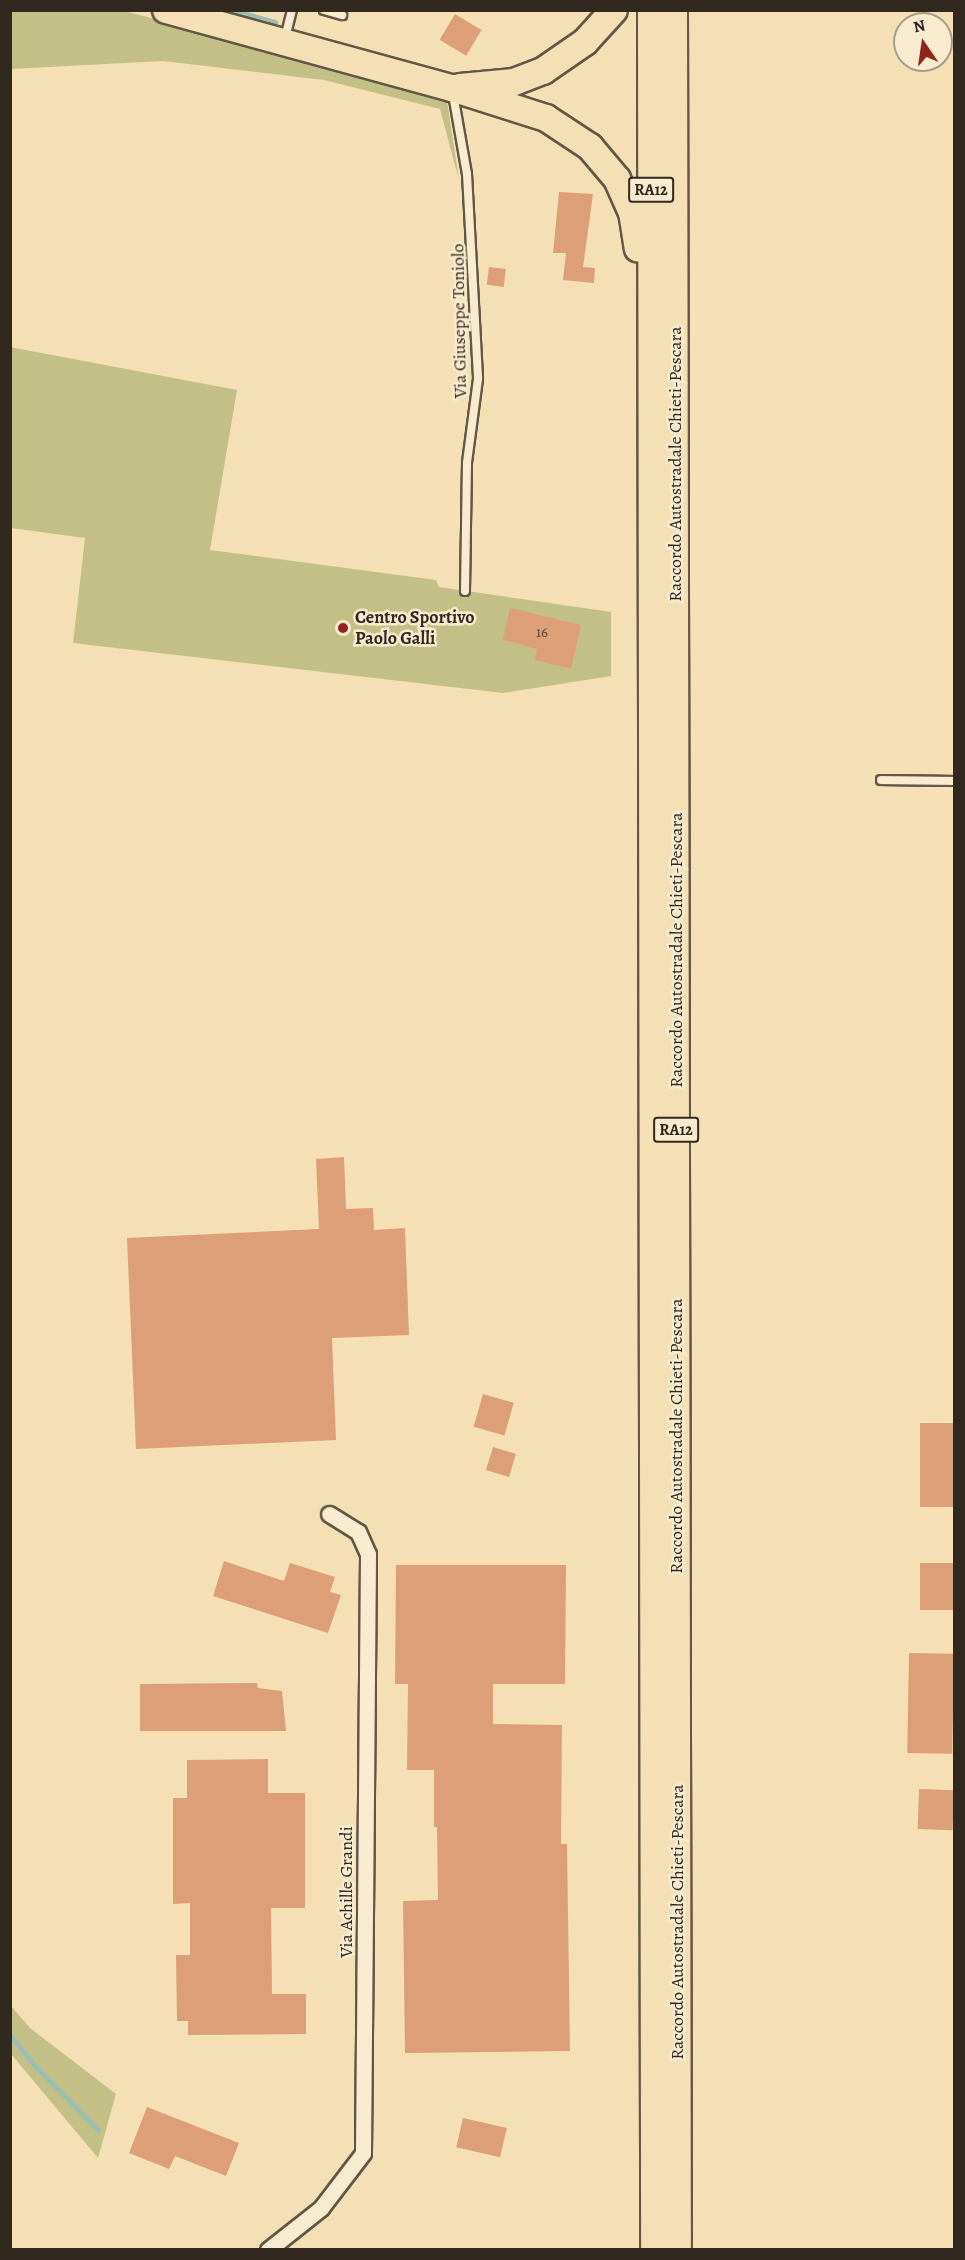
<!DOCTYPE html>
<html>
<head>
<meta charset="utf-8">
<style>
	body { margin:0 }
	#map { position:relative; width:965px; height:2260px; overflow:hidden; background:#f4e0b4; font-family:Alegreya,serif }
	div>[style] { position:absolute }
	[style*='--x'] { left:calc(var(--x)*1px); top:calc(var(--y)*1px); width:calc(var(--w)*1px); rotate:calc(var(--a)*1deg) }
	.green>* { inset:0; background:#c3c087 }
	.stream>* { height:5px; margin:-2.5px; padding:0 2.5px; transform-origin:2.5px; border-radius:2.5px; background:#9cbdb0 }
	.building>* { inset:0; background:#dd9f77; transform-origin:0 0 }
	.roads { filter:drop-shadow(2px 0 #625644) drop-shadow(-2px 0 #625644) drop-shadow(0 2px #625644) drop-shadow(0 -2px #625644) }
	.lane>* { height:8px; margin:-4px; padding:0 4px; transform-origin:4px; border-radius:4px; background:#f8ebce }
	.street>* { height:15px; margin:-7.5px; padding:0 7.5px; transform-origin:7.5px; border-radius:7.5px; background:#f8ebce }
	.highway>* { height:26px; margin:-13px; padding:0 13px; transform-origin:13px; border-radius:13px; background:#f4e0b4 }
	.dots>* { width:16px; height:16px; translate:-50% -50%; box-sizing:border-box; border:3px solid #f8ebce; border-radius:50% }
	span { translate:-50% -50%; white-space:nowrap; text-align:center; line-height:1.15; -webkit-text-stroke:5px #f8ebce; paint-order:stroke }
	.number-label { font-size:15px; color:#5c4635 }
	.number-label span { -webkit-text-stroke-width:0 }
	.shield-label span { padding:2px 4px; background:#f8ebce; border:2px solid; border-radius:4px; -webkit-text-stroke-width:0 }
	.shield-label { font-size:16px; color:#31281f; font-weight:700 }
	.street-label { font-size:18px; color:#31281f }
	.poi-label { font-size:18px; color:#31281f; font-weight:700 }
	.left { translate:0 -50%; text-align:left }
	.frame { position:absolute; inset:0; border:12px solid #31281f; pointer-events:none }
	.north { position:absolute; left:893px; top:12px; width:60px; height:60px; box-sizing:border-box; background:#f8ebce; border:2px solid #a89d88; border-radius:50%; rotate:347deg; font-size:16px; font-weight:700; line-height:24px; text-align:center; color:#31281f }
	.north::after { content:''; display:block; margin:auto; width:21px; height:27px; background:#8f2418; clip-path:polygon(50% 0,100% 100%,50% 72%,0 100%) }
</style>
</head>
<body>
<div id="map">
	<div class="green">
		<i style="clip-path:polygon(11px 11px,124px 11px,446px 94px,459px 180px,440px 109px,324px 80px,163px 61px,11px 69px)"></i>
		<i style="clip-path:polygon(10px 347px,237px 390px,210px 550px,436px 580px,439px 587px,611px 612px,611px 676px,503px 693px,73px 643px,85px 538px,11px 528px)"></i>
		<i style="clip-path:polygon(11px 2006px,30px 2028px,116px 2094px,98px 2158px,11px 2054px)"></i>
	</div>
	<div class="stream">
		<i style="--x:232;--y:10;--w:45;--a:15.6"></i>
		<i style="--x:10;--y:2035;--w:38;--a:51"></i>
		<i style="--x:34;--y:2065;--w:91;--a:45.4"></i>
	</div>
	<div class="building">
		<i style="left:455px;top:14px;width:31px;height:30px;rotate:31deg"></i>
		<i style="clip-path:polygon(559px 192px,593px 194px,583px 267px,595px 268px,594px 283px,563px 280px,566px 253px,553px 253px)"></i>
		<i style="left:489px;top:267px;width:17px;height:18px;rotate:7deg"></i>
		<i style="clip-path:polygon(510px 608px,581px 625px,571px 669px,535px 660px,537px 649px,503px 640px)"></i>
		<i style="clip-path:polygon(344px 1157px,346px 1209px,373px 1208px,374px 1230px,405px 1228px,409px 1335px,332px 1338px,336px 1440px,136px 1449px,127px 1238px,319px 1229px,316px 1159px)"></i>
		<i style="left:483px;top:1394px;width:32px;height:34px;rotate:16deg"></i>
		<i style="left:920px;top:1423px;width:34px;height:84px"></i>
		<i style="left:493px;top:1447px;width:24px;height:24px;rotate:17deg"></i>
		<i style="clip-path:polygon(224px 1561px,284px 1581px,290px 1563px,335px 1577px,330px 1592px,341px 1595px,328px 1633px,213px 1596px)"></i>
		<i style="left:920px;top:1563px;width:34px;height:47px"></i>
		<i style="clip-path:polygon(396px 1565px,566px 1565px,565px 1684px,493px 1684px,493px 1724px,562px 1725px,561px 1844px,567px 1844px,570px 2051px,405px 2053px,403px 1901px,438px 1900px,437px 1827px,434px 1827px,434px 1770px,407px 1770px,408px 1684px,395px 1684px)"></i>
		<i style="left:909px;top:1653px;width:45px;height:100px;rotate:1deg"></i>
		<i style="clip-path:polygon(257px 1683px,258px 1688px,282px 1691px,286px 1731px,140px 1731px,140px 1684px)"></i>
		<i style="clip-path:polygon(268px 1759px,268px 1793px,305px 1793px,305px 1908px,271px 1908px,272px 1994px,306px 1994px,306px 2034px,188px 2035px,188px 2021px,177px 2021px,176px 1955px,190px 1955px,190px 1903px,173px 1904px,173px 1798px,187px 1798px,187px 1760px)"></i>
		<i style="left:919px;top:1789px;width:35px;height:40px;rotate:2deg"></i>
		<i style="clip-path:polygon(147px 2107px,239px 2143px,226px 2176px,175px 2156px,169px 2169px,129px 2153px)"></i>
		<i style="left:463px;top:2118px;width:45px;height:30px;rotate:13deg"></i>
	</div>
	<div class="roads">
		<div class="lane">
			<i style="--x:324;--y:10;--w:19;--a:16"></i>
			<i style="--x:285;--y:38;--w:29;--a:-76"></i>
			<i style="--x:453;--y:94;--w:81;--a:80.1"></i>
			<i style="--x:467;--y:174;--w:205;--a:86.9"></i>
			<i style="--x:478;--y:379;--w:85;--a:97.5"></i>
			<i style="--x:467;--y:463;--w:128;--a:90.9"></i>
			<i style="--x:881;--y:780;--w:73;--a:0.8"></i>
		</div>
		<div class="street">
			<i style="--x:268;--y:2250;--w:68;--a:-38.4"></i>
			<i style="--x:321;--y:2208;--w:69;--a:-52.6"></i>
			<i style="--x:363;--y:2153;--w:599;--a:-89.52"></i>
			<i style="--x:368;--y:1554;--w:24;--a:-114"></i>
			<i style="--x:358;--y:1532;--w:34;--a:-148"></i>
		</div>
		<div class="highway">
			<i style="--x:166;--y:10;--w:296;--a:15.3"></i>
			<i style="--x:452;--y:88;--w:99;--a:17.7"></i>
			<i style="--x:546;--y:118;--w:53;--a:33.4"></i>
			<i style="--x:590;--y:147;--w:42;--a:49.8"></i>
			<i style="--x:617;--y:179;--w:36;--a:66"></i>
			<i style="--x:632;--y:212;--w:37;--a:81"></i>
			<i style="--x:651;--y:10;--w:2240;--a:89.92"></i>
			<i style="--x:674;--y:10;--w:2240;--a:89.9"></i>
			<i style="--x:460;--y:87;--w:54;--a:-5.3"></i>
			<i style="--x:514;--y:82;--w:31;--a:-21"></i>
			<i style="--x:543;--y:71;--w:51;--a:-34.6"></i>
			<i style="--x:585;--y:42;--w:43;--a:-47.8"></i>
		</div>
	</div>
	<div class="dots">
		<i style="left:343px;top:628px;background:#8f2418"></i>
	</div>
	<div class="number-label">
		<span style="left:542px;top:633px">16</span>
	</div>
	<div class="shield-label">
		<span style="left:651px;top:190px">RA12</span>
		<span style="left:676px;top:1130px">RA12</span>
	</div>
	<div class="street-label">
		<span style="left:459px;top:321px;rotate:-91deg">Via Giuseppe Toniolo</span>
		<span style="left:675px;top:464px;rotate:-90deg">Raccordo Autostradale Chieti-Pescara</span>
		<span style="left:676px;top:950px;rotate:-90deg">Raccordo Autostradale Chieti-Pescara</span>
		<span style="left:676px;top:1436px;rotate:-90deg">Raccordo Autostradale Chieti-Pescara</span>
		<span style="left:346px;top:1892px;rotate:-90deg">Via Achille Grandi</span>
		<span style="left:677px;top:1922px;rotate:-90deg">Raccordo Autostradale Chieti-Pescara</span>
	</div>
	<div class="poi-label">
		<span class="left" style="left:355px;top:628px">Centro Sportivo<br>Paolo Galli</span>
	</div>
	<div class="frame"></div>
	<div class="north">N</div>
</div>
</body>
</html>
